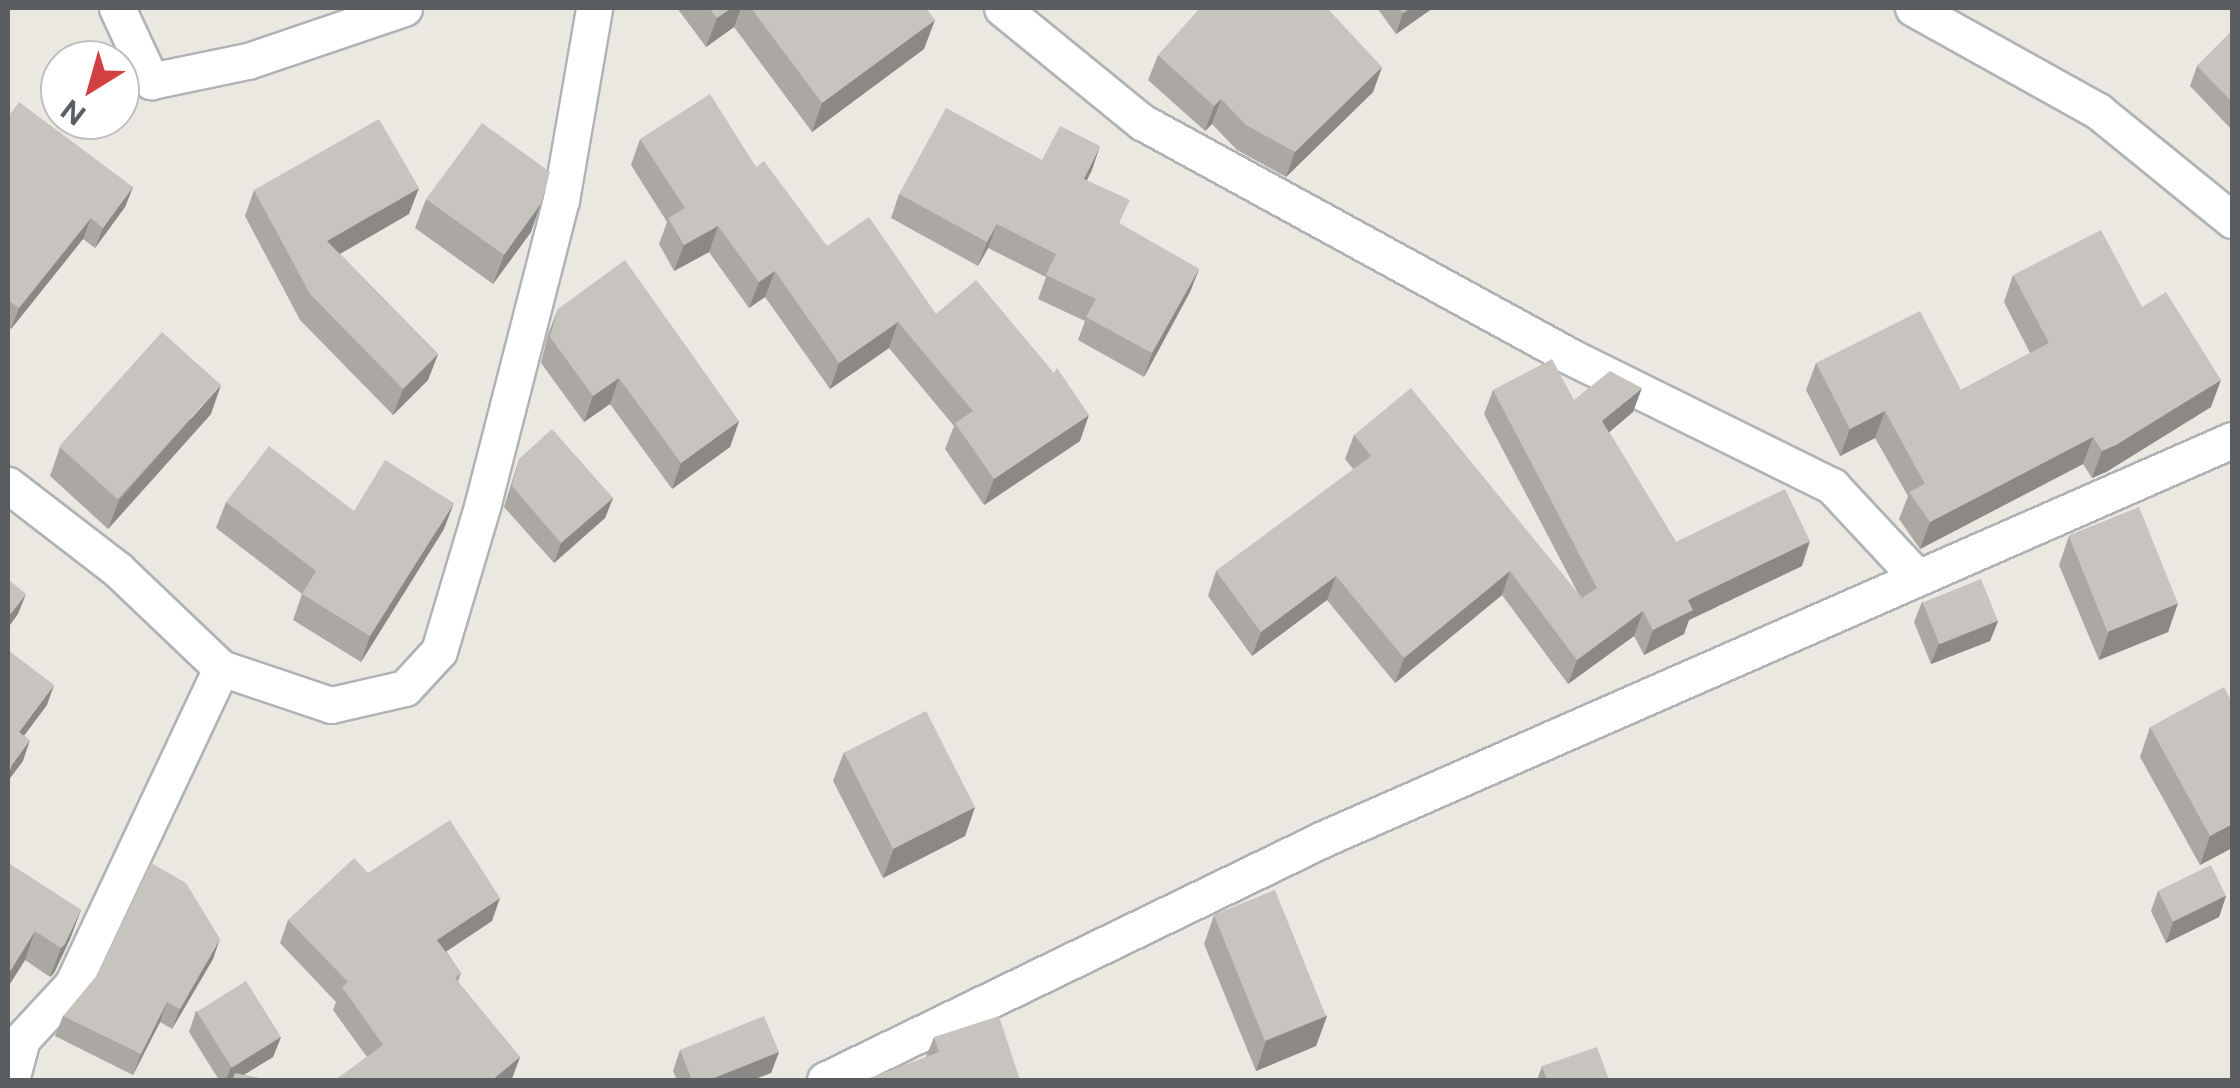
<!DOCTYPE html>
<html>
<head>
<meta charset="utf-8">
<style>
	body { margin:0 }
	#map { position:relative; width:2240px; height:1088px; overflow:hidden; background:#ebe8e2; font-family:"Public Sans",sans-serif }
	div>[style] { position:absolute }
	[style*='--x'] { left:calc(var(--x)*1px); top:calc(var(--y)*1px); width:calc(var(--w)*1px); rotate:calc(var(--a)*1deg) }
	.roads { filter:drop-shadow(2px 0 #afb3b6) drop-shadow(-2px 0 #afb3b6) drop-shadow(0 2px #afb3b6) drop-shadow(0 -2px #afb3b6) }
	.minor>* { height:35px; margin:-17.5px; padding:0 17.5px; transform-origin:17.5px; border-radius:17.5px; background:#fff }
	.wall>* { inset:0; background:#aba8a4 }
	.shaded-wall>* { inset:0; background:#8b8886 }
	.building>* { inset:0; background:#c7c3bf; transform-origin:0 0 }
	span { translate:-50% -50%; white-space:nowrap; text-align:center; line-height:1.15; -webkit-text-stroke:9px #fff; paint-order:stroke }
	.frame { position:absolute; inset:0; border:10px solid #5a5e61; pointer-events:none }
	.north { position:absolute; left:40px; top:40px; width:100px; height:100px; box-sizing:border-box; background:#fff; border:2px solid #bdbfc0; border-radius:50%; rotate:217deg; font-size:28px; font-weight:700; line-height:40px; text-align:center; color:#5a5e61 }
	.north::after { content:''; display:block; margin:auto; width:35px; height:45px; background:#d34041; clip-path:polygon(50% 0,100% 100%,50% 72%,0 100%) }
</style>
</head>
<body>
<div id="map">
	<div class="roads">
		<div class="minor">
			<i style="--x:117;--y:8;--w:81;--a:65"></i>
			<i style="--x:151;--y:81;--w:99;--a:-11.7"></i>
			<i style="--x:248;--y:61;--w:165;--a:-18.8"></i>
			<i style="--x:1002;--y:8;--w:181;--a:39.2"></i>
			<i style="--x:1142;--y:122;--w:485;--a:28.7"></i>
			<i style="--x:1567;--y:355;--w:296;--a:26.3"></i>
			<i style="--x:1832;--y:486;--w:123;--a:47"></i>
			<i style="--x:1913;--y:8;--w:212;--a:29.1"></i>
			<i style="--x:2098;--y:111;--w:173;--a:39.1"></i>
			<i style="--x:8;--y:485;--w:138;--a:37.6"></i>
			<i style="--x:117;--y:569;--w:144;--a:43.6"></i>
			<i style="--x:221;--y:668;--w:116;--a:18.6"></i>
			<i style="--x:331;--y:705;--w:76;--a:-12.9"></i>
			<i style="--x:405;--y:688;--w:50;--a:-47.4"></i>
			<i style="--x:439;--y:651;--w:154;--a:-73.4"></i>
			<i style="--x:483;--y:503;--w:313;--a:-75.6"></i>
			<i style="--x:561;--y:200;--w:195;--a:-80.2"></i>
			<i style="--x:11;--y:1080;--w:42;--a:-75"></i>
			<i style="--x:22;--y:1039;--w:74;--a:-47.2"></i>
			<i style="--x:72;--y:985;--w:350;--a:-64.8"></i>
			<i style="--x:825;--y:1080;--w:553;--a:-25.82"></i>
			<i style="--x:1323;--y:839;--w:993;--a:-23.7"></i>
		</div>
	</div>
	<div class="wall">
		<i style="clip-path:polygon(677px 8px,926px 8px,924px 49px,812px 132px,734px 27px,706px 47px)"></i>
		<i style="clip-path:polygon(1377px 8px,1433px 8px,1396px 34px)"></i>
		<i style="clip-path:polygon(2232px 31px,2232px 130px,2190px 86px,2197px 66px)"></i>
		<i style="clip-path:polygon(1158px 55px,1382px 67px,1373px 92px,1286px 177px,1237px 150px,1212px 124px,1205px 131px,1148px 80px)"></i>
		<i style="clip-path:polygon(8px 117px,133px 187px,125px 207px,95px 248px,83px 239px,11px 329px,8px 326px)"></i>
		<i style="clip-path:polygon(640px 139px,756px 167px,827px 246px,936px 314px,1080px 441px,984px 505px,945px 449px,954px 426px,889px 348px,830px 389px,765px 297px,749px 308px,709px 252px,674px 271px,659px 244px,667px 222px,631px 165px)"></i>
		<i style="clip-path:polygon(1042px 160px,1092px 170px,1087px 180px,1121px 225px,1199px 269px,1190px 292px,1144px 377px,1078px 340px,1085px 321px,1038px 299px,1046px 277px,988px 248px,978px 266px,891px 218px,899px 194px)"></i>
		<i style="clip-path:polygon(254px 190px,409px 214px,340px 254px,438px 354px,428px 380px,393px 415px,300px 320px,245px 216px)"></i>
		<i style="clip-path:polygon(426px 199px,531px 232px,493px 284px,415px 228px)"></i>
		<i style="clip-path:polygon(2013px 275px,2142px 307px,2211px 407px,2106px 472px,2092px 478px,2083px 464px,1920px 549px,1899px 519px,1908px 496px,1875px 438px,1840px 456px,1806px 390px,1816px 363px,1961px 390px,2030px 353px,2004px 302px)"></i>
		<i style="clip-path:polygon(558px 309px,739px 421px,730px 447px,672px 489px,610px 404px,584px 422px,541px 363px,548px 334px)"></i>
		<i style="clip-path:polygon(1493px 390px,1574px 400px,1633px 412px,1609px 432px,1676px 542px,1802px 566px,1689px 620px,1684px 634px,1644px 655px,1634px 636px,1568px 684px,1502px 595px,1395px 683px,1327px 600px,1252px 656px,1208px 596px,1216px 571px,1354px 470px,1345px 459px,1354px 435px,1579px 595px,1484px 414px)"></i>
		<i style="clip-path:polygon(211px 414px,108px 529px,50px 476px,60px 447px)"></i>
		<i style="clip-path:polygon(519px 459px,613px 498px,605px 518px,554px 563px,504px 507px)"></i>
		<i style="clip-path:polygon(226px 502px,354px 511px,444px 529px,361px 662px,293px 620px,302px 594px,216px 528px)"></i>
		<i style="clip-path:polygon(2069px 536px,2178px 603px,2168px 632px,2099px 660px,2059px 565px)"></i>
		<i style="clip-path:polygon(1922px 602px,1998px 621px,1990px 641px,1931px 664px,1914px 622px)"></i>
		<i style="clip-path:polygon(2150px 727px,2232px 848px,2200px 865px,2140px 757px)"></i>
		<i style="clip-path:polygon(844px 752px,975px 807px,965px 836px,883px 878px,833px 781px)"></i>
		<i style="clip-path:polygon(8px 863px,81px 910px,70px 939px,54px 973px,50px 977px,25px 960px,8px 987px)"></i>
		<i style="clip-path:polygon(368px 873px,492px 921px,446px 951px,461px 973px,458px 982px,520px 1057px,512px 1080px,367px 1057px,333px 1010px,336px 1002px,280px 943px,288px 920px)"></i>
		<i style="clip-path:polygon(2158px 891px,2226px 896px,2219px 917px,2166px 943px,2151px 911px)"></i>
		<i style="clip-path:polygon(1214px 915px,1327px 1016px,1316px 1046px,1256px 1071px,1204px 944px)"></i>
		<i style="clip-path:polygon(213px 959px,172px 1029px,160px 1022px,133px 1075px,55px 1036px,63px 1016px)"></i>
		<i style="clip-path:polygon(196px 1011px,281px 1037px,273px 1057px,244px 1075px,268px 1080px,219px 1080px,189px 1032px)"></i>
		<i style="clip-path:polygon(934px 1037px,1020px 1080px,926px 1057px)"></i>
		<i style="clip-path:polygon(680px 1050px,779px 1052px,771px 1073px,752px 1080px,677px 1080px,673px 1071px)"></i>
		<i style="clip-path:polygon(1542px 1066px,1609px 1080px,1537px 1080px)"></i>
	</div>
	<div class="shaded-wall">
		<i style="clip-path:polygon(731px 8px,741px 8px,734px 27px,706px 47px,717px 18px)"></i>
		<i style="clip-path:polygon(1411px 8px,1433px 8px,1396px 34px,1403px 13px)"></i>
		<i style="clip-path:polygon(935px 20px,924px 49px,812px 132px,822px 103px)"></i>
		<i style="clip-path:polygon(1382px 67px,1373px 92px,1286px 177px,1295px 152px)"></i>
		<i style="clip-path:polygon(1221px 99px,1212px 124px,1205px 131px,1214px 106px)"></i>
		<i style="clip-path:polygon(1100px 146px,1092px 170px,1075px 202px,1084px 179px)"></i>
		<i style="clip-path:polygon(133px 187px,125px 207px,95px 248px,103px 228px)"></i>
		<i style="clip-path:polygon(419px 188px,409px 214px,317px 267px,327px 241px)"></i>
		<i style="clip-path:polygon(541px 203px,531px 232px,493px 284px,504px 255px)"></i>
		<i style="clip-path:polygon(91px 218px,83px 239px,11px 329px,19px 308px)"></i>
		<i style="clip-path:polygon(997px 224px,988px 248px,978px 266px,987px 242px)"></i>
		<i style="clip-path:polygon(718px 226px,709px 252px,674px 271px,684px 245px)"></i>
		<i style="clip-path:polygon(1199px 269px,1190px 292px,1144px 377px,1152px 353px)"></i>
		<i style="clip-path:polygon(775px 271px,765px 297px,749px 308px,759px 282px)"></i>
		<i style="clip-path:polygon(898px 322px,889px 348px,830px 389px,839px 363px)"></i>
		<i style="clip-path:polygon(438px 354px,428px 380px,393px 415px,403px 389px)"></i>
		<i style="clip-path:polygon(619px 378px,610px 404px,584px 422px,593px 396px)"></i>
		<i style="clip-path:polygon(2221px 380px,2211px 407px,2106px 472px,2092px 478px,2102px 451px)"></i>
		<i style="clip-path:polygon(221px 385px,211px 414px,108px 529px,119px 500px)"></i>
		<i style="clip-path:polygon(1642px 388px,1633px 412px,1593px 446px,1602px 421px)"></i>
		<i style="clip-path:polygon(1885px 411px,1875px 438px,1840px 456px,1850px 429px)"></i>
		<i style="clip-path:polygon(1089px 415px,1080px 441px,984px 505px,994px 479px)"></i>
		<i style="clip-path:polygon(739px 421px,730px 447px,672px 489px,681px 463px)"></i>
		<i style="clip-path:polygon(2093px 437px,2083px 464px,1920px 549px,1930px 522px)"></i>
		<i style="clip-path:polygon(613px 498px,605px 518px,554px 563px,561px 543px)"></i>
		<i style="clip-path:polygon(454px 503px,444px 529px,361px 662px,370px 636px)"></i>
		<i style="clip-path:polygon(1810px 541px,1802px 566px,1689px 620px,1684px 634px,1644px 655px,1653px 630px,1688px 600px)"></i>
		<i style="clip-path:polygon(1510px 571px,1502px 595px,1395px 683px,1404px 658px)"></i>
		<i style="clip-path:polygon(1336px 576px,1327px 600px,1252px 656px,1261px 632px)"></i>
		<i style="clip-path:polygon(26px 594px,18px 614px,8px 628px,8px 617px)"></i>
		<i style="clip-path:polygon(2178px 603px,2168px 632px,2099px 660px,2109px 631px)"></i>
		<i style="clip-path:polygon(1643px 611px,1634px 636px,1568px 684px,1577px 660px)"></i>
		<i style="clip-path:polygon(1998px 621px,1990px 641px,1931px 664px,1939px 643px)"></i>
		<i style="clip-path:polygon(54px 685px,47px 705px,12px 752px,19px 732px)"></i>
		<i style="clip-path:polygon(30px 740px,23px 761px,8px 781px,11px 766px)"></i>
		<i style="clip-path:polygon(975px 807px,965px 836px,883px 878px,894px 848px)"></i>
		<i style="clip-path:polygon(2232px 824px,2232px 848px,2200px 865px,2210px 836px)"></i>
		<i style="clip-path:polygon(2226px 896px,2219px 917px,2166px 943px,2173px 922px)"></i>
		<i style="clip-path:polygon(500px 898px,492px 921px,429px 963px,437px 940px)"></i>
		<i style="clip-path:polygon(81px 910px,70px 939px,54px 973px,50px 977px,61px 948px)"></i>
		<i style="clip-path:polygon(35px 931px,25px 960px,8px 987px,9px 973px)"></i>
		<i style="clip-path:polygon(220px 939px,213px 959px,172px 1029px,180px 1009px)"></i>
		<i style="clip-path:polygon(167px 1002px,160px 1022px,133px 1075px,141px 1054px)"></i>
		<i style="clip-path:polygon(1327px 1016px,1316px 1046px,1256px 1071px,1266px 1041px)"></i>
		<i style="clip-path:polygon(281px 1037px,273px 1057px,235px 1080px,235px 1073px,232px 1080px,226px 1080px,231px 1067px)"></i>
		<i style="clip-path:polygon(779px 1052px,771px 1073px,752px 1080px,709px 1080px)"></i>
		<i style="clip-path:polygon(520px 1057px,511px 1080px,492px 1080px)"></i>
	</div>
	<div class="building">
		<i style="clip-path:polygon(709px 8px,731px 8px,717px 18px)"></i>
		<i style="clip-path:polygon(751px 8px,926px 8px,935px 20px,822px 103px)"></i>
		<i style="clip-path:polygon(1200px 8px,1327px 8px,1382px 67px,1295px 152px,1246px 125px,1221px 99px,1214px 106px,1158px 55px)"></i>
		<i style="clip-path:polygon(1399px 8px,1411px 8px,1403px 13px)"></i>
		<i style="clip-path:polygon(2232px 31px,2232px 102px,2197px 66px)"></i>
		<i style="clip-path:polygon(710px 94px,756px 167px,764px 161px,827px 246px,869px 217px,936px 314px,976px 280px,1054px 373px,1057px 368px,1089px 415px,994px 479px,955px 423px,973px 411px,898px 322px,839px 363px,775px 271px,759px 282px,718px 226px,684px 245px,668px 218px,685px 208px,640px 139px)"></i>
		<i style="clip-path:polygon(19px 102px,133px 187px,103px 228px,91px 218px,19px 308px,8px 300px,8px 117px)"></i>
		<i style="clip-path:polygon(946px 108px,1042px 160px,1060px 126px,1100px 146px,1084px 179px,1130px 200px,1119px 223px,1199px 269px,1152px 353px,1086px 317px,1096px 299px,1046px 275px,1056px 254px,997px 224px,987px 242px,899px 194px)"></i>
		<i style="clip-path:polygon(379px 119px,419px 188px,327px 241px,438px 354px,403px 389px,310px 294px,254px 190px)"></i>
		<i style="clip-path:polygon(482px 123px,550px 172px,541px 203px,504px 255px,426px 199px)"></i>
		<i style="clip-path:polygon(2101px 230px,2142px 307px,2166px 292px,2221px 380px,2116px 445px,2102px 451px,2093px 437px,1930px 522px,1909px 492px,1925px 484px,1885px 411px,1850px 429px,1816px 363px,1920px 311px,1961px 390px,2049px 343px,2013px 275px)"></i>
		<i style="clip-path:polygon(625px 260px,739px 421px,681px 463px,619px 378px,593px 396px,550px 337px,558px 309px)"></i>
		<i style="left:162px;top:332px;width:79px;height:154px;rotate:42deg"></i>
		<i style="clip-path:polygon(1552px 359px,1574px 400px,1610px 371px,1642px 388px,1602px 421px,1676px 542px,1785px 489px,1810px 541px,1688px 600px,1693px 610px,1653px 630px,1643px 611px,1577px 660px,1510px 571px,1404px 658px,1336px 576px,1261px 632px,1216px 571px,1371px 456px,1354px 435px,1411px 388px,1582px 598px,1597px 588px,1493px 390px)"></i>
		<i style="clip-path:polygon(552px 429px,613px 498px,561px 543px,512px 486px,519px 459px)"></i>
		<i style="clip-path:polygon(269px 446px,354px 511px,385px 460px,454px 503px,370px 636px,302px 594px,316px 571px,226px 502px)"></i>
		<i style="left:2139px;top:507px;width:104px;height:76px;rotate:68deg"></i>
		<i style="clip-path:polygon(8px 579px,26px 594px,8px 617px)"></i>
		<i style="left:1981px;top:579px;width:45px;height:63px;rotate:68deg"></i>
		<i style="clip-path:polygon(8px 650px,54px 685px,19px 732px,30px 740px,11px 766px,8px 763px)"></i>
		<i style="clip-path:polygon(2224px 687px,2232px 703px,2232px 824px,2210px 836px,2150px 727px)"></i>
		<i style="left:926px;top:711px;width:108px;height:92px;rotate:63deg"></i>
		<i style="clip-path:polygon(450px 820px,500px 898px,437px 940px,461px 973px,455px 978px,520px 1057px,492px 1080px,335px 1080px,383px 1045px,342px 987px,348px 982px,288px 920px,354px 858px,368px 873px)"></i>
		<i style="clip-path:polygon(8px 863px,81px 910px,65px 944px,61px 948px,35px 931px,9px 973px)"></i>
		<i style="clip-path:polygon(151px 863px,186px 883px,220px 939px,180px 1009px,167px 1002px,141px 1054px,63px 1016px,98px 974px)"></i>
		<i style="left:2211px;top:865px;width:34px;height:59px;rotate:64deg"></i>
		<i style="left:1275px;top:890px;width:136px;height:66px;rotate:68deg"></i>
		<i style="left:246px;top:981px;width:66px;height:58px;rotate:58deg"></i>
		<i style="clip-path:polygon(764px 1016px,779px 1052px,709px 1080px,692px 1080px,680px 1050px)"></i>
		<i style="clip-path:polygon(999px 1016px,1020px 1080px,864px 1080px,939px 1052px,934px 1037px)"></i>
		<i style="clip-path:polygon(1597px 1047px,1609px 1080px,1547px 1080px,1542px 1066px)"></i>
		<i style="clip-path:polygon(235px 1073px,268px 1080px,233px 1080px)"></i>
	</div>
	<div class="frame"></div>
	<div class="north">N</div>
</div>
</body>
</html>
